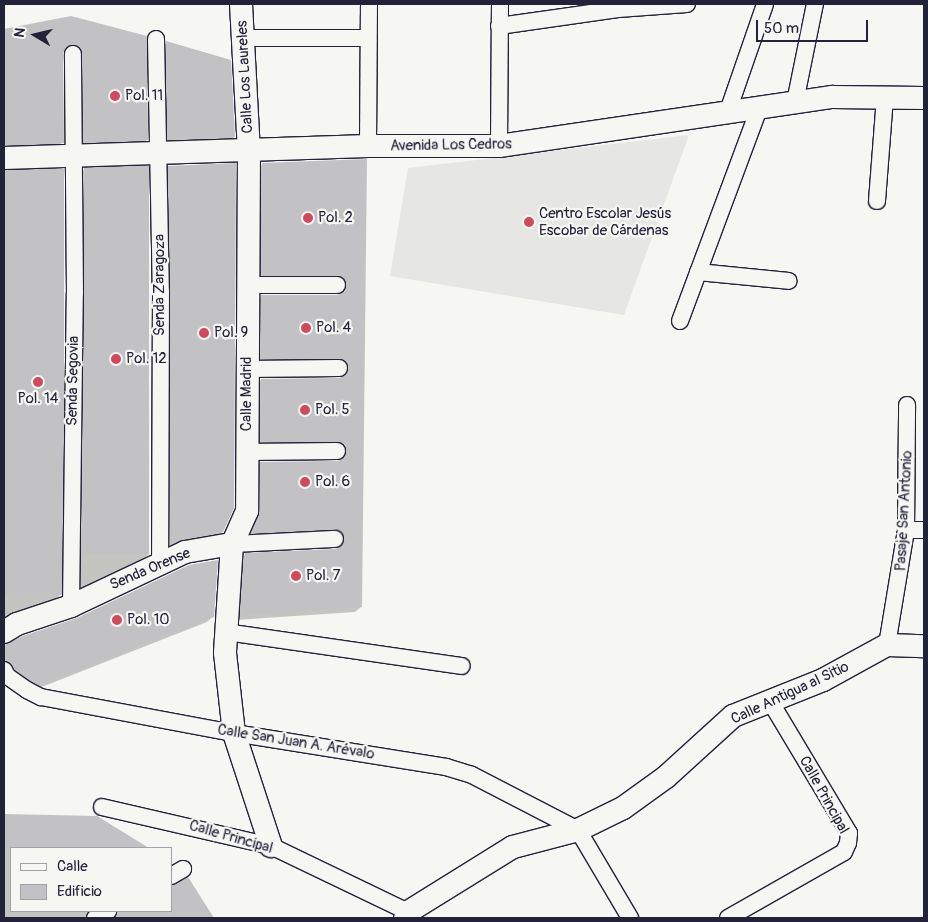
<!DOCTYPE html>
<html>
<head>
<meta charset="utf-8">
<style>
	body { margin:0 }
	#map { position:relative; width:928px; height:922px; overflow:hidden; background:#f6f6f2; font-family:Pangolin,sans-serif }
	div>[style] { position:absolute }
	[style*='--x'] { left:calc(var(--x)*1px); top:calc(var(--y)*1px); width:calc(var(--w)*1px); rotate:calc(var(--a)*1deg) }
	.built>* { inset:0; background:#e6e6e4 }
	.shadow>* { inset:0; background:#0003 }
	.building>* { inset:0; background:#c2c2c4; transform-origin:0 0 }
	.roads { filter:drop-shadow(1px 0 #22223b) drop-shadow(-1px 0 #22223b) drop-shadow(0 1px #22223b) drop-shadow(0 -1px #22223b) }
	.street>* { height:16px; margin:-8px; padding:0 8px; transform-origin:8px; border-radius:8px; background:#f6f6f2 }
	.secondary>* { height:22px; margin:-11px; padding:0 11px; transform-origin:11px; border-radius:11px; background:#f6f6f2 }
	.dots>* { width:14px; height:14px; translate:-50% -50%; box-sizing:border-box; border:2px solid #f6f6f2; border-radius:50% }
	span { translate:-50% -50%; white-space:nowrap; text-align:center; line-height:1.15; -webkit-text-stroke:4.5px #f6f6f2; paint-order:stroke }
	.street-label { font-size:15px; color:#22223b }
	.poi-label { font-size:15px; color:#22223b }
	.left { translate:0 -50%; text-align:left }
	.frame { position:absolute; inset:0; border:5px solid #22223b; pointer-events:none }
	.legend { position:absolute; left:10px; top:847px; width:162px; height:65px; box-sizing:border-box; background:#f6f6f2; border:1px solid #a1a1a9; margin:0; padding:6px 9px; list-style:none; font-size:15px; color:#22223b }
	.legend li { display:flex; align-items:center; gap:10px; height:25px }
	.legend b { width:25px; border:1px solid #a1a1a9 }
	.north { position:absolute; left:10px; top:10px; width:50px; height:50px; -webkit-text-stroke:4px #f6f6f2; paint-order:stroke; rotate:279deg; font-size:14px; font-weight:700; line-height:20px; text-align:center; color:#22223b }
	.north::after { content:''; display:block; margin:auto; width:18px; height:22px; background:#22223b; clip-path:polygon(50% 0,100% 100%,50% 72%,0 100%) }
	.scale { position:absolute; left:756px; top:20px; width:112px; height:22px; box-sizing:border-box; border:2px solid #22223b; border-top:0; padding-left:6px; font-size:15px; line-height:18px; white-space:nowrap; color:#22223b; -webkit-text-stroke:4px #f6f6f2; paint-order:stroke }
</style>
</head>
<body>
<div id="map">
	<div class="built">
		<i style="clip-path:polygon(689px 135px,624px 315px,390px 276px,408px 168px)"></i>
	</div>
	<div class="shadow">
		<i style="clip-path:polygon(71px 17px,147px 140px,141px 145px,79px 147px,73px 51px,66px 49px,63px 51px,62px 142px,57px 148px,4px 150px,4px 30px)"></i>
		<i style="clip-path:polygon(166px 43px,234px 137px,228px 142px,163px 144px,161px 48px)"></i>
		<i style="clip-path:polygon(366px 160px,361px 607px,355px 612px,236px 620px,239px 560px,245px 555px,338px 549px,340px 545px,338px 539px,247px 538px,255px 469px,261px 463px,340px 461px,342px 458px,340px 451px,255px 447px,256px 386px,261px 380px,342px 378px,344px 375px,342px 368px,256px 364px,256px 302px,262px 296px,340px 295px,342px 292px,340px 285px,256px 280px,257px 169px,263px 164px)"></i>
		<i style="clip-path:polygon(169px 167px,222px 532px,216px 537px,165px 549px,163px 173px)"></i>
		<i style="clip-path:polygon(63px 170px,60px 595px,54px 601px,4px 618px,4px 171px)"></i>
		<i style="clip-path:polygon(84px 170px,149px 554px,143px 559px,76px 591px,79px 175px)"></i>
		<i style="clip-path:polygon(213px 616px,207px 622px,34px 690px,4px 667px,4px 645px)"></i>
		<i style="clip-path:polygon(4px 815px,97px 818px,147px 848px,11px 848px,11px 911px,93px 911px,84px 918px,4px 918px)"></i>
		<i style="clip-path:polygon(188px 879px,213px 918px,111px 918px,110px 911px,171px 911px)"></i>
	</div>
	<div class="building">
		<i style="clip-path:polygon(71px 16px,147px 36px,148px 140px,84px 142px,83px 54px,78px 46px,72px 44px,65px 49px,63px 54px,64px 143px,4px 145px,4px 29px)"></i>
		<i style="clip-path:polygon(166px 41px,231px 60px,235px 137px,168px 139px)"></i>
		<i style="clip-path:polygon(367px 159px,362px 607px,241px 615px,245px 553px,335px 549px,341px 547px,345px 539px,343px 533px,335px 529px,251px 533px,260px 511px,260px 462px,337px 461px,342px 459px,347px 451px,345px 446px,337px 441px,261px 442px,261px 379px,339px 378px,344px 376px,349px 368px,347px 363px,339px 358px,261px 359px,261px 295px,337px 295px,342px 293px,347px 285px,345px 280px,337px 275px,261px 275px,262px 163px)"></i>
		<i style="clip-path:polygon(236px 163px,234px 508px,223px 532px,170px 545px,168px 166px)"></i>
		<i style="left:149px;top:166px;width:388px;height:65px;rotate:90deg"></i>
		<i style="left:64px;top:169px;width:426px;height:60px;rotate:90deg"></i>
		<i style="clip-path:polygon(218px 560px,214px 617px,40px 685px,4px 660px,4px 645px,23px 636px,77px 618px,189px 565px)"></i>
		<i style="clip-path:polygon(4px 814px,97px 816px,149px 848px,4px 848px)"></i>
		<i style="clip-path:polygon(188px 877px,214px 918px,171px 918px,171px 886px)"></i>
	</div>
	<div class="roads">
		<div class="street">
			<i style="--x:499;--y:26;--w:120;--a:-8.1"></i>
			<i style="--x:618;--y:9;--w:69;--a:-4.1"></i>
			<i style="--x:241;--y:38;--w:127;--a:0"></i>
			<i style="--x:156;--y:39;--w:253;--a:88.9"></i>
			<i style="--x:161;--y:292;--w:270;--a:90.2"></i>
			<i style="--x:795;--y:102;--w:100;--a:-78.5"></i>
			<i style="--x:727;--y:114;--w:116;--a:-70.9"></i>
			<i style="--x:368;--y:146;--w:142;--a:-89.6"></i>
			<i style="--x:499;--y:146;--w:142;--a:-89.6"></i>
			<i style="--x:877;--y:201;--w:103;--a:-85.6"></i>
			<i style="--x:698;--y:272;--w:91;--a:5.6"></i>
			<i style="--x:249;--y:285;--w:88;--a:0"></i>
			<i style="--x:680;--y:321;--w:226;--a:-69.6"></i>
			<i style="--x:247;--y:369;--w:92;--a:-0.6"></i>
			<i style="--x:247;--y:452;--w:90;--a:-0.6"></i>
			<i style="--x:906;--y:530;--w:18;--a:0"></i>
			<i style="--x:232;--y:544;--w:103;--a:-2.8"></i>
			<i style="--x:71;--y:606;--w:313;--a:-89.3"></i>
			<i style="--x:75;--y:293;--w:239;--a:-90.5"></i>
			<i style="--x:226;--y:632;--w:238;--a:8.2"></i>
			<i style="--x:887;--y:645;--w:117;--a:-80.6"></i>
			<i style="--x:906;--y:530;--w:125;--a:-89.5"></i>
			<i style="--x:4;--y:670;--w:7;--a:63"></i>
			<i style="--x:7;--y:676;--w:24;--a:35"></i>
			<i style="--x:27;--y:690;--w:16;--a:27"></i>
			<i style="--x:41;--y:697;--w:196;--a:10.6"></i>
			<i style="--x:234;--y:733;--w:215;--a:9.1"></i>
			<i style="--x:446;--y:767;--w:27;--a:17"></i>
			<i style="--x:472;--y:775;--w:119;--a:27.4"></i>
			<i style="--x:578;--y:830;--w:102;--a:59.4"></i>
			<i style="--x:102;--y:807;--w:173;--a:13"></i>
			<i style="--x:271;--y:846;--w:152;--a:25.7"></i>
			<i style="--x:171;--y:876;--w:14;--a:-30"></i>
			<i style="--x:95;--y:918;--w:15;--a:-28"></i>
			<i style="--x:728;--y:918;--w:133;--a:-29.6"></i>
			<i style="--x:844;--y:852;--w:10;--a:-66"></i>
			<i style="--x:848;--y:843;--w:10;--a:-84"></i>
			<i style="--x:849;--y:833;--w:154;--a:-120.9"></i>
		</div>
		<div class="secondary">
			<i style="--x:241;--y:4;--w:147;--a:86.9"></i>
			<i style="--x:249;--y:151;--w:360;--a:90.3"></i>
			<i style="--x:247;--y:511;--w:36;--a:114"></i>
			<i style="--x:232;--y:544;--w:109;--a:93.7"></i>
			<i style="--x:225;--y:653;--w:81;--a:83.6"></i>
			<i style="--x:234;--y:733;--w:119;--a:71.9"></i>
			<i style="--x:4;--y:158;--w:364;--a:-1.9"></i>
			<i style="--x:368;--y:146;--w:131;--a:0"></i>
			<i style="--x:499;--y:146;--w:337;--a:-8.4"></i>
			<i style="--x:832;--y:97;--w:92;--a:0.6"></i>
			<i style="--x:4;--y:632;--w:15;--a:-32"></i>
			<i style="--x:17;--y:624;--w:57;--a:-18.4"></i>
			<i style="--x:71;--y:606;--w:126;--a:-25.3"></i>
			<i style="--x:185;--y:552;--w:48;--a:-9.7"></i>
			<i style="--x:405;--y:918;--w:7;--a:-63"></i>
			<i style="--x:408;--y:912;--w:123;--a:-31.8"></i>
			<i style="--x:513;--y:847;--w:67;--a:-14.7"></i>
			<i style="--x:578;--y:830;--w:50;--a:-26.1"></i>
			<i style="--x:623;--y:808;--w:53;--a:-35.8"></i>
			<i style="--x:666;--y:777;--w:91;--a:-42.3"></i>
			<i style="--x:733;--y:716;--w:97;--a:-21.8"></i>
			<i style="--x:823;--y:680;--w:73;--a:-28.7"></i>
			<i style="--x:887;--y:645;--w:37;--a:2"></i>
		</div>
	</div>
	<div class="dots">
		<i style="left:115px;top:96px;background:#d1495b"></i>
		<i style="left:308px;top:218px;background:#d1495b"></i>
		<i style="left:529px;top:222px;background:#d1495b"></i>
		<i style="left:306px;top:328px;background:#d1495b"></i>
		<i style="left:204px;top:333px;background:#d1495b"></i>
		<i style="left:116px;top:359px;background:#d1495b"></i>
		<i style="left:38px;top:382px;background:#d1495b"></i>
		<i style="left:305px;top:410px;background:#d1495b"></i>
		<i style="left:305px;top:482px;background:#d1495b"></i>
		<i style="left:296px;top:576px;background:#d1495b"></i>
		<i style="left:117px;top:620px;background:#d1495b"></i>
	</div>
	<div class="street-label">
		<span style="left:245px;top:77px;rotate:-93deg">Calle Los Laureles</span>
		<span style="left:451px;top:145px;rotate:-1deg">Avenida Los Cedros</span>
		<span style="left:160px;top:285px;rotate:-90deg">Senda Zaragoza</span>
		<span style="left:73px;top:381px;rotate:-89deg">Senda Segovia</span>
		<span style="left:247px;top:394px;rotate:-90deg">Calle Madrid</span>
		<span style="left:904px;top:511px;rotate:-87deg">Pasaje San Antonio</span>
		<span style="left:150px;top:569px;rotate:-23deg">Senda Orense</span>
		<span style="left:790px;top:693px;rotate:-25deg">Calle Antigua al Sitio</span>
		<span style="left:296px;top:742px;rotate:9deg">Calle San Juan A. Arévalo</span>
		<span style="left:824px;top:795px;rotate:61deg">Calle Principal</span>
		<span style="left:231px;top:837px;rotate:16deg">Calle Principal</span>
	</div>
	<div class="poi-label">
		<span class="left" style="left:125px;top:96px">Pol. 11</span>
		<span class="left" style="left:539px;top:222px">Centro Escolar Jesús<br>Escobar de Cárdenas</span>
		<span class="left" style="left:318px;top:218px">Pol. 2</span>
		<span class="left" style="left:316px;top:328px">Pol. 4</span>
		<span class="left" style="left:214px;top:333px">Pol. 9</span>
		<span class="left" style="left:126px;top:359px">Pol. 12</span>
		<span style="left:38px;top:399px">Pol. 14</span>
		<span class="left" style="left:315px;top:410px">Pol. 5</span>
		<span class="left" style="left:315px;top:482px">Pol. 6</span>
		<span class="left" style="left:306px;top:576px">Pol. 7</span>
		<span class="left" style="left:127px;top:620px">Pol. 10</span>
	</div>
	<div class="frame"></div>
	<ul class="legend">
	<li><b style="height:6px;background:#f6f6f2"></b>Calle</li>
	<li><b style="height:14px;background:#c2c2c4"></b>Edificio</li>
	</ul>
	<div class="north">N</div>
	<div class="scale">50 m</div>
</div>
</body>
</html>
